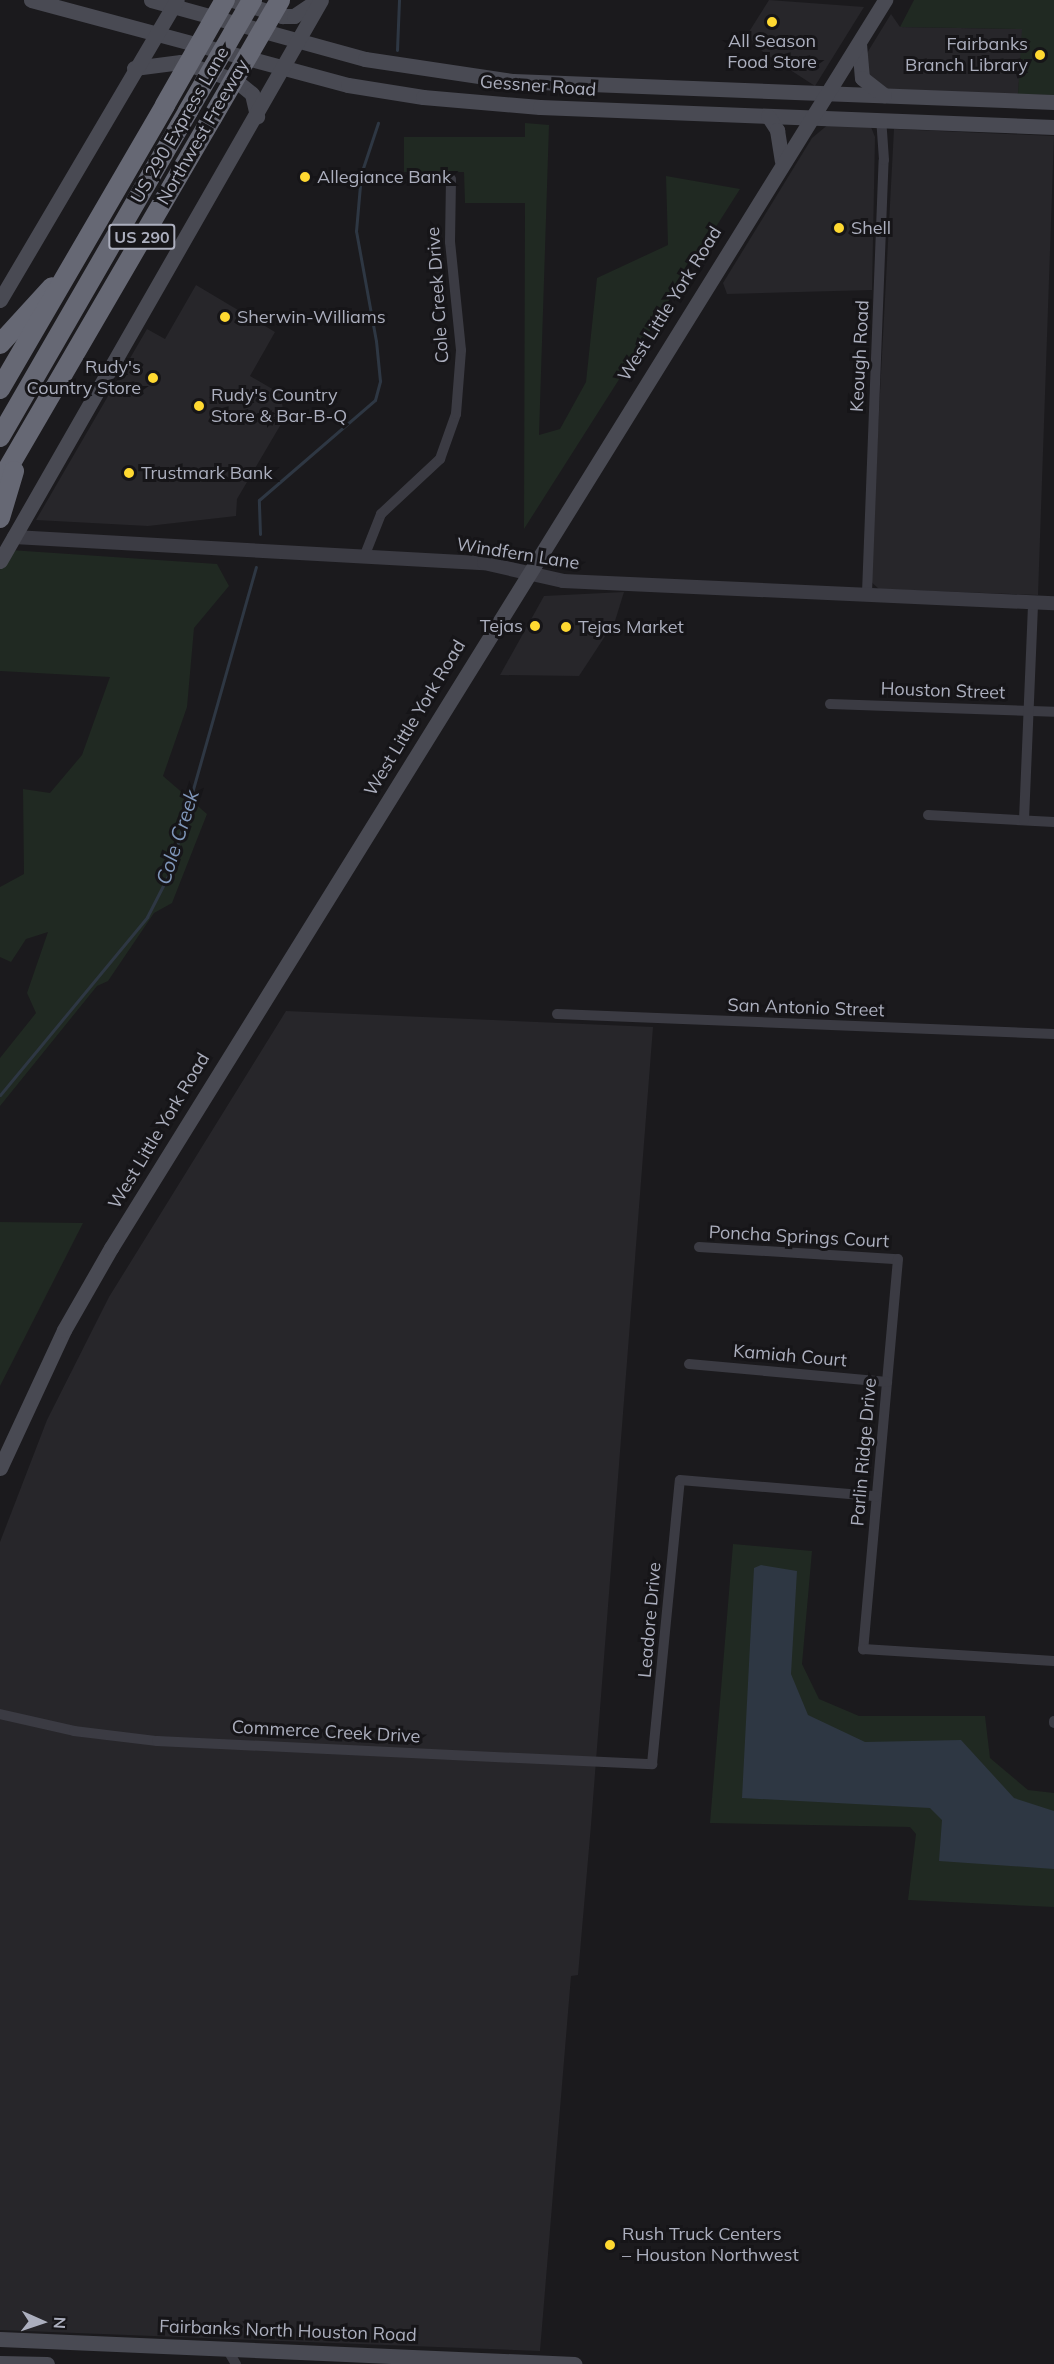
<!DOCTYPE html>
<html>
<head>
<meta charset="utf-8">
<style>
	body { margin:0 }
	#map { position:relative; width:1054px; height:2364px; overflow:hidden; background:#1b1a1d; font-family:Mulish,sans-serif }
	div>[style] { position:absolute }
	[style*='--x'] { left:calc(var(--x)*1px); top:calc(var(--y)*1px); width:calc(var(--w)*1px); rotate:calc(var(--a)*1deg) }
	.built>* { inset:0; background:#27262a }
	.green>* { inset:0; background:#202922 }
	.water>* { inset:0; background:#2e3743 }
	.stream>* { height:3px; margin:-1.5px; padding:0 1.5px; transform-origin:1.5px; border-radius:1.5px; background:#2e3743 }
	.minor>* { height:10px; margin:-5px; padding:0 5px; transform-origin:5px; border-radius:5px; background:#3b3b43 }
	.tertiary>* { height:14px; margin:-7px; padding:0 7px; transform-origin:7px; border-radius:7px; background:#3b3b43 }
	.secondary>* { height:15px; margin:-7.5px; padding:0 7.5px; transform-origin:7.5px; border-radius:7.5px; background:#494a53 }
	.motorway>* { height:20px; margin:-10px; padding:0 10px; transform-origin:10px; border-radius:10px; background:#666874 }
	.motorway-bridge>* { height:20px; margin:-10px; padding:0 10px; transform-origin:10px; border-radius:10px; background:#666874 }
	.dots>* { width:16px; height:16px; translate:-50% -50%; box-sizing:border-box; border:3px solid #161518; border-radius:50% }
	span { translate:-50% -50%; white-space:nowrap; text-align:center; line-height:1.15; -webkit-text-stroke:6px #161518; paint-order:stroke }
	.shield-label span { padding:2px 4px; background:#161518; border:2px solid; border-radius:4px; -webkit-text-stroke-width:0 }
	.shield-label { font-size:16px; color:#acafbe; font-weight:700 }
	.poi-label { font-size:18px; color:#acafbe }
	.right { translate:-100% -50%; text-align:right }
	.left { translate:0 -50%; text-align:left }
	.street-label { font-size:18px; color:#acafbe }
	.water-label { font-size:20px; color:#8097bb; font-style:italic }
	.north { position:absolute; left:12px; top:2292px; width:60px; height:60px; -webkit-text-stroke:4px #161518; paint-order:stroke; rotate:93deg; font-size:16px; font-weight:700; line-height:24px; text-align:center; color:#acafbe }
	.north::after { content:''; display:block; margin:auto; width:21px; height:27px; background:#acafbe; clip-path:polygon(50% 0,100% 100%,50% 72%,0 100%) }
</style>
</head>
<body>
<div id="map">
	<div class="built">
		<i style="clip-path:polygon(769px 0,864px 7px,815px 86px,764px 53px,747px 35px)"></i>
		<i style="clip-path:polygon(891px 14px,900px 27px,1023px 29px,1018px 94px,879px 89px,865px 78px,864px 58px)"></i>
		<i style="clip-path:polygon(830px 123px,871px 127px,875px 137px,872px 290px,727px 294px,723px 283px,812px 138px)"></i>
		<i style="clip-path:polygon(894px 129px,1054px 136px,1038px 595px,879px 589px,870px 581px)"></i>
		<i style="clip-path:polygon(196px 285px,275px 332px,250px 376px,281px 394px,284px 419px,237px 499px,236px 516px,148px 526px,36px 520px,147px 329px,165px 339px)"></i>
		<i style="clip-path:polygon(624px 592px,615px 621px,579px 676px,500px 675px,544px 596px)"></i>
		<i style="clip-path:polygon(286px 1011px,653px 1027px,591px 1825px,578px 1975px,571px 1976px,540px 2351px,0 2330px,0 1542px,47px 1420px,109px 1297px)"></i>
	</div>
	<div class="green">
		<i style="clip-path:polygon(914px 0,1054px 0,1054px 95px,1018px 94px,1022px 29px,900px 27px)"></i>
		<i style="clip-path:polygon(525px 123px,549px 125px,539px 435px,560px 429px,586px 382px,597px 278px,668px 245px,666px 176px,740px 189px,524px 529px,525px 203px,465px 203px,464px 172px,404px 172px,404px 137px,525px 137px)"></i>
		<i style="clip-path:polygon(10px 550px,217px 564px,229px 586px,194px 628px,187px 707px,163px 776px,207px 814px,172px 903px,154px 913px,108px 981px,97px 986px,0 1106px,0 1058px,36px 1013px,27px 993px,48px 932px,26px 939px,11px 962px,0 957px,0 887px,24px 874px,23px 789px,50px 793px,82px 755px,110px 677px,0 671px,0 569px)"></i>
		<i style="clip-path:polygon(0 1222px,83px 1223px,0 1386px)"></i>
		<i style="clip-path:polygon(733px 1544px,812px 1551px,802px 1664px,819px 1699px,859px 1716px,985px 1716px,990px 1758px,1028px 1790px,1054px 1793px,1054px 1907px,908px 1900px,916px 1834px,910px 1827px,710px 1823px)"></i>
	</div>
	<div class="water">
		<i style="clip-path:polygon(761px 1565px,797px 1571px,791px 1674px,808px 1715px,865px 1742px,961px 1740px,1014px 1798px,1054px 1811px,1054px 1869px,939px 1861px,942px 1820px,930px 1808px,742px 1798px,754px 1568px)"></i>
	</div>
	<div class="stream">
		<i style="--x:397;--y:50;--w:50;--a:-87.7"></i>
		<i style="--x:260;--y:534;--w:34;--a:-92"></i>
		<i style="--x:259;--y:500;--w:153;--a:-40.8"></i>
		<i style="--x:375;--y:400;--w:20;--a:-75"></i>
		<i style="--x:380;--y:381;--w:40;--a:-95.7"></i>
		<i style="--x:376;--y:341;--w:112;--a:-100.3"></i>
		<i style="--x:356;--y:231;--w:57;--a:-85"></i>
		<i style="--x:361;--y:174;--w:54;--a:-71.6"></i>
		<i style="--x:0;--y:1095;--w:231;--a:-50.4"></i>
		<i style="--x:147;--y:917;--w:48;--a:-62.9"></i>
		<i style="--x:169;--y:874;--w:319;--a:-74.2"></i>
	</div>
	<div class="minor">
		<i style="--x:364;--y:557;--w:46;--a:-68.4"></i>
		<i style="--x:381;--y:514;--w:81;--a:-43"></i>
		<i style="--x:440;--y:459;--w:48;--a:-70.4"></i>
		<i style="--x:456;--y:414;--w:64;--a:-85.5"></i>
		<i style="--x:461;--y:350;--w:109;--a:-95.8"></i>
		<i style="--x:450;--y:242;--w:63;--a:-89.1"></i>
		<i style="--x:867;--y:593;--w:433;--a:-87.8"></i>
		<i style="--x:884;--y:160;--w:39;--a:-94"></i>
		<i style="--x:830;--y:704;--w:224;--a:2"></i>
		<i style="--x:928;--y:815;--w:126;--a:3.2"></i>
		<i style="--x:1024;--y:820;--w:218;--a:-87.6"></i>
		<i style="--x:557;--y:1014;--w:497;--a:2.3"></i>
		<i style="--x:699;--y:1247;--w:199;--a:3.5"></i>
		<i style="--x:898;--y:1259;--w:392;--a:95.1"></i>
		<i style="--x:863;--y:1649;--w:191;--a:3.6"></i>
		<i style="--x:689;--y:1364;--w:199;--a:5.2"></i>
		<i style="--x:0;--y:1714;--w:76;--a:12.9"></i>
		<i style="--x:74;--y:1731;--w:84;--a:6.9"></i>
		<i style="--x:157;--y:1741;--w:496;--a:2.7"></i>
		<i style="--x:652;--y:1764;--w:285;--a:-84.4"></i>
		<i style="--x:680;--y:1480;--w:197;--a:4.7"></i>
		<i style="--x:1054;--y:1723;--w:2;--a:-90"></i>
		<i style="--x:226;--y:2347;--w:20;--a:60"></i>
	</div>
	<div class="tertiary">
		<i style="--x:14;--y:537;--w:471;--a:3.2"></i>
		<i style="--x:484;--y:563;--w:81;--a:12.8"></i>
		<i style="--x:563;--y:581;--w:491;--a:2.6"></i>
	</div>
	<div class="secondary">
		<i style="--x:31;--y:0;--w:328;--a:15"></i>
		<i style="--x:348;--y:85;--w:76;--a:9.1"></i>
		<i style="--x:423;--y:97;--w:117;--a:4.9"></i>
		<i style="--x:540;--y:107;--w:514;--a:2.23"></i>
		<i style="--x:151;--y:0;--w:222;--a:15.4"></i>
		<i style="--x:365;--y:59;--w:150;--a:8.5"></i>
		<i style="--x:513;--y:81;--w:541;--a:2.22"></i>
		<i style="--x:233;--y:0;--w:52;--a:18.1"></i>
		<i style="--x:282;--y:16;--w:12;--a:0"></i>
		<i style="--x:294;--y:16;--w:29;--a:-34"></i>
		<i style="--x:859;--y:44;--w:34;--a:85"></i>
		<i style="--x:862;--y:78;--w:28;--a:38"></i>
		<i style="--x:134;--y:68;--w:47;--a:-7.3"></i>
		<i style="--x:181;--y:62;--w:57;--a:18.4"></i>
		<i style="--x:235;--y:80;--w:22;--a:39"></i>
		<i style="--x:252;--y:94;--w:23;--a:77"></i>
		<i style="--x:768;--y:116;--w:17;--a:57"></i>
		<i style="--x:777;--y:130;--w:31;--a:81"></i>
		<i style="--x:0;--y:300;--w:348;--a:-59.5"></i>
		<i style="--x:0;--y:561;--w:646;--a:-60.22"></i>
		<i style="--x:0;--y:1468;--w:152;--a:-65.1"></i>
		<i style="--x:64;--y:1330;--w:95;--a:-60.2"></i>
		<i style="--x:111;--y:1248;--w:1469;--a:-58.19"></i>
		<i style="--x:0;--y:2339;--w:575;--a:2.49"></i>
		<i style="--x:0;--y:2363;--w:47;--a:1.2"></i>
	</div>
	<div class="motorway">
		<i style="--x:0;--y:344;--w:77;--a:-47.6"></i>
		<i style="--x:0;--y:389;--w:328;--a:-59.8"></i>
		<i style="--x:0;--y:437;--w:376;--a:-60"></i>
		<i style="--x:0;--y:482;--w:421;--a:-59.8"></i>
		<i style="--x:0;--y:518;--w:49;--a:-73.4"></i>
	</div>
	<div class="motorway-bridge">
		<i style="--x:165;--y:105;--w:121;--a:-60.3"></i>
		<i style="--x:188;--y:111;--w:128;--a:-60"></i>
		<i style="--x:212;--y:118;--w:136;--a:-60"></i>
	</div>
	<div class="dots">
		<i style="left:772px;top:22px;background:#ffd931"></i>
		<i style="left:1040px;top:55px;background:#ffd931"></i>
		<i style="left:305px;top:177px;background:#ffd931"></i>
		<i style="left:839px;top:228px;background:#ffd931"></i>
		<i style="left:225px;top:317px;background:#ffd931"></i>
		<i style="left:153px;top:378px;background:#ffd931"></i>
		<i style="left:199px;top:406px;background:#ffd931"></i>
		<i style="left:129px;top:473px;background:#ffd931"></i>
		<i style="left:535px;top:626px;background:#ffd931"></i>
		<i style="left:566px;top:627px;background:#ffd931"></i>
		<i style="left:610px;top:2245px;background:#ffd931"></i>
	</div>
	<div class="shield-label">
		<span style="left:142px;top:237px">US 290</span>
	</div>
	<div class="poi-label">
		<span style="left:772px;top:52px">All Season<br>Food Store</span>
		<span class="right" style="left:1028px;top:55px">Fairbanks<br>Branch Library</span>
		<span class="left" style="left:317px;top:177px">Allegiance Bank</span>
		<span class="left" style="left:851px;top:228px">Shell</span>
		<span class="left" style="left:237px;top:317px">Sherwin-Williams</span>
		<span class="right" style="left:141px;top:378px">Rudy's<br>Country Store</span>
		<span class="left" style="left:211px;top:406px">Rudy's Country<br>Store &amp; Bar-B-Q</span>
		<span class="left" style="left:141px;top:473px">Trustmark Bank</span>
		<span class="right" style="left:523px;top:626px">Tejas</span>
		<span class="left" style="left:578px;top:627px">Tejas Market</span>
		<span class="left" style="left:622px;top:2245px">Rush Truck Centers<br>– Houston Northwest</span>
	</div>
	<div class="street-label">
		<span style="left:538px;top:86px;rotate:4deg">Gessner Road</span>
		<span style="left:180px;top:125px;rotate:-60deg">US 290 Express Lane</span>
		<span style="left:203px;top:132px;rotate:-60deg">Northwest Freeway</span>
		<span style="left:438px;top:295px;rotate:-94deg">Cole Creek Drive</span>
		<span style="left:670px;top:304px;rotate:-58deg">West Little York Road</span>
		<span style="left:860px;top:356px;rotate:-87deg">Keough Road</span>
		<span style="left:518px;top:554px;rotate:9deg">Windfern Lane</span>
		<span style="left:943px;top:691px;rotate:2deg">Houston Street</span>
		<span style="left:415px;top:718px;rotate:-59deg">West Little York Road</span>
		<span style="left:806px;top:1008px;rotate:2deg">San Antonio Street</span>
		<span style="left:159px;top:1131px;rotate:-59deg">West Little York Road</span>
		<span style="left:799px;top:1237px;rotate:3deg">Poncha Springs Court</span>
		<span style="left:790px;top:1356px;rotate:5deg">Kamiah Court</span>
		<span style="left:864px;top:1452px;rotate:-85deg">Parlin Ridge Drive</span>
		<span style="left:650px;top:1620px;rotate:-85deg">Leadore Drive</span>
		<span style="left:326px;top:1732px;rotate:3deg">Commerce Creek Drive</span>
		<span style="left:288px;top:2331px;rotate:2deg">Fairbanks North Houston Road</span>
	</div>
	<div class="water-label">
		<span style="left:177px;top:837px;rotate:-72deg">Cole Creek</span>
	</div>
	<div class="north">N</div>
</div>
</body>
</html>
